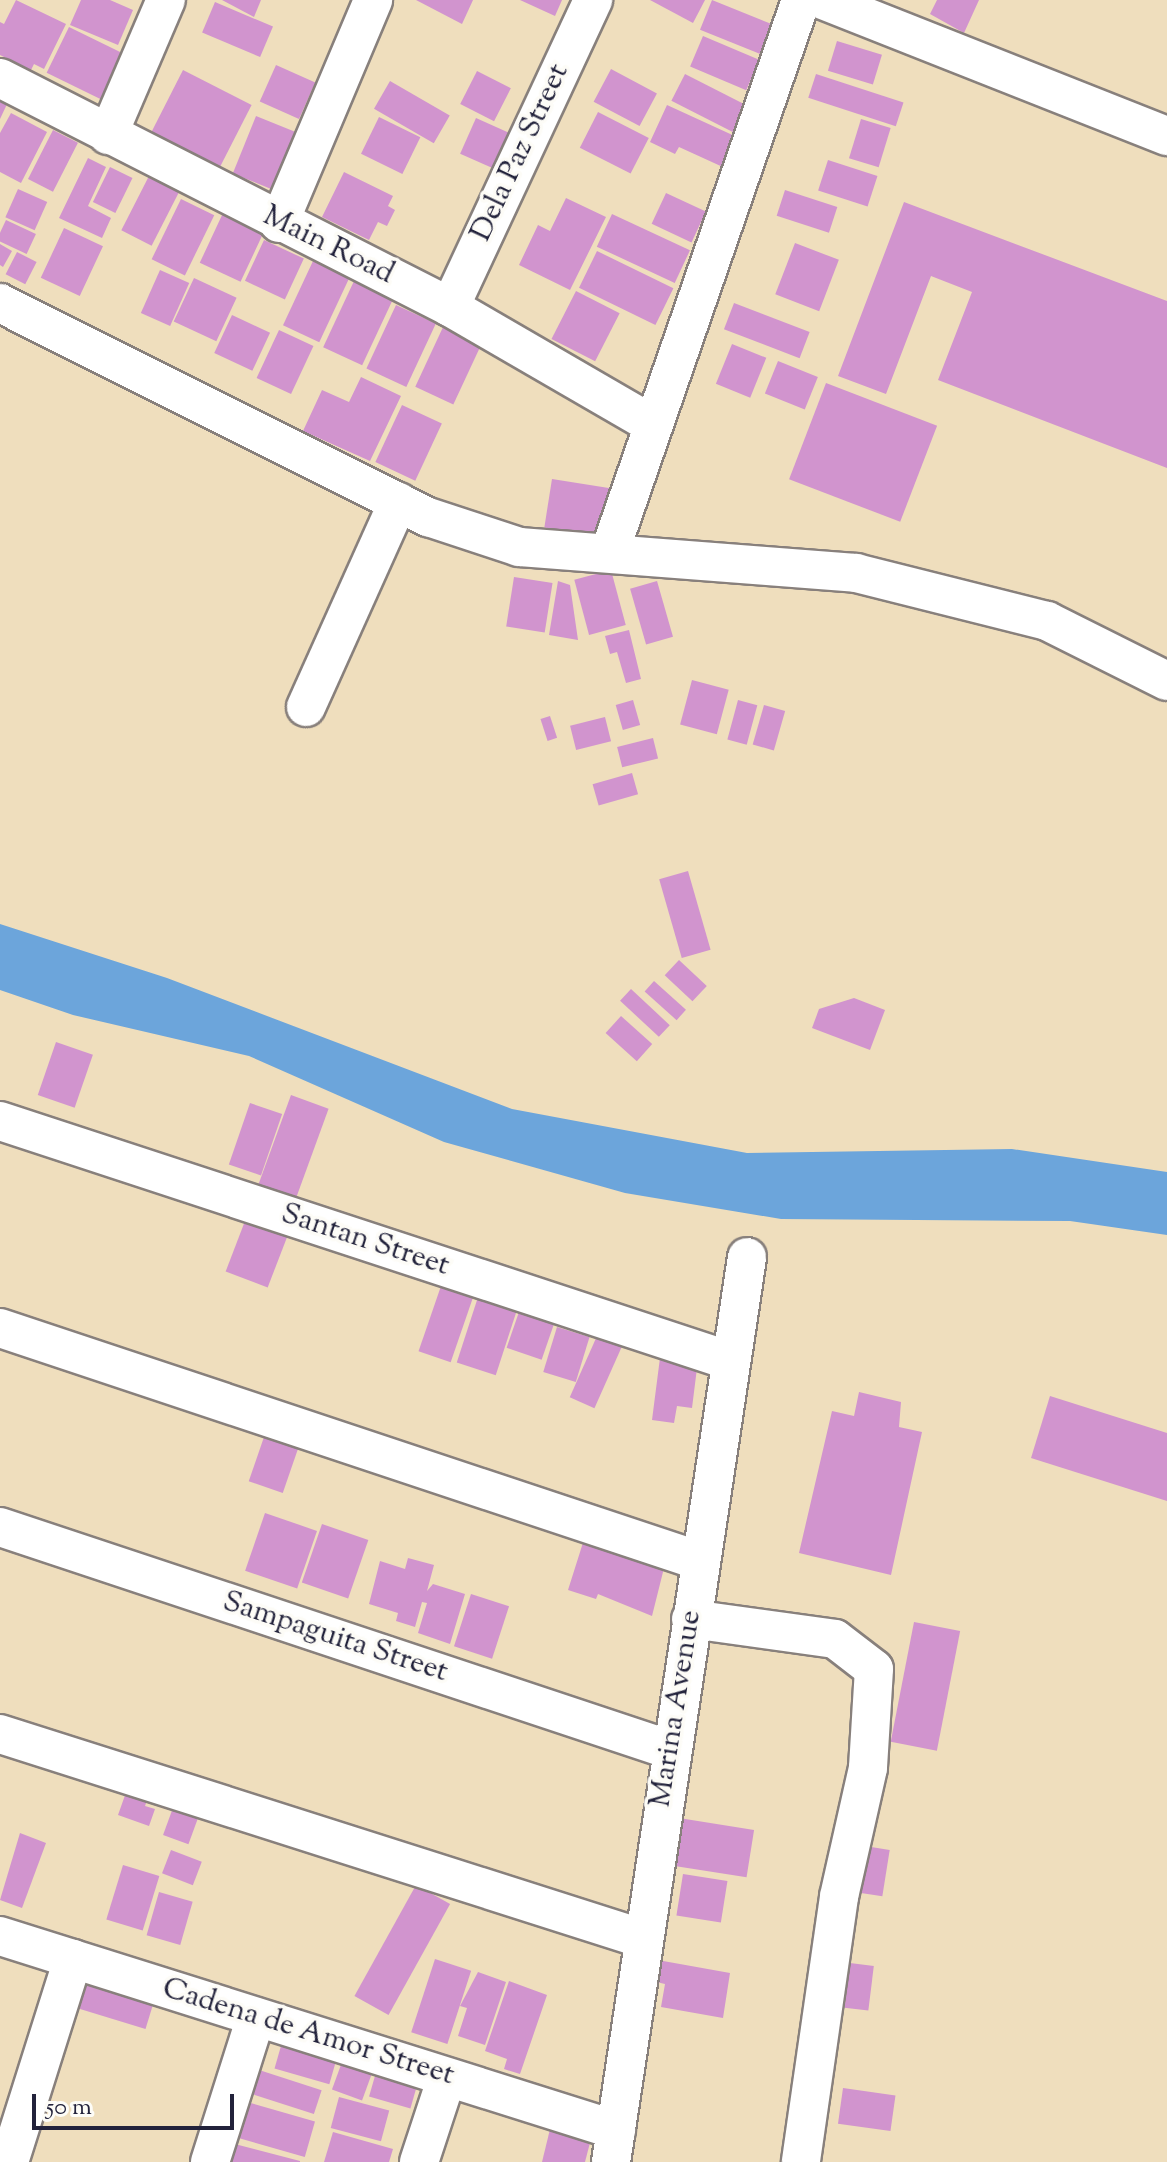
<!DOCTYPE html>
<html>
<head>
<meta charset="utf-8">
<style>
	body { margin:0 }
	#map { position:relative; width:1167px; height:2162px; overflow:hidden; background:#efdebd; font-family:"Sorts Mill Goudy",serif }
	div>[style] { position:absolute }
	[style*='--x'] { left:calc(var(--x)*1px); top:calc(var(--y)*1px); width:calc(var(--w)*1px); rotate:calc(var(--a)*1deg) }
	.water>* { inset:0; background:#6ca5db }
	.building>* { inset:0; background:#d194ce; transform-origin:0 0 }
	.roads { filter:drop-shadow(2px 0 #88807c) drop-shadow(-2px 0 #88807c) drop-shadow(0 2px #88807c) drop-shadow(0 -2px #88807c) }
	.minor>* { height:38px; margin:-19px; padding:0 19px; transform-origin:19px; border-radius:19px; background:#fff }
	span { translate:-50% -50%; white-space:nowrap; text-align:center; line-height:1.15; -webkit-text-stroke:7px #fdfcf7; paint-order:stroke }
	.street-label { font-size:30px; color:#22223b }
	.scale { position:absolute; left:32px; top:2094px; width:202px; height:36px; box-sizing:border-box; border:4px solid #22223b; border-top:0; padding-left:10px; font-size:24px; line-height:28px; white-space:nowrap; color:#22223b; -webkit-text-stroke:6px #fdfcf7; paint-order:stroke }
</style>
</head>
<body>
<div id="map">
	<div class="water">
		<i style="clip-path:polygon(0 924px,167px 978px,512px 1109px,747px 1153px,1012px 1149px,1167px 1172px,1167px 1235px,1070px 1221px,781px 1219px,625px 1193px,444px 1142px,249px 1056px,73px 1015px,0 990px)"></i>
	</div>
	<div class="building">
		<i style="clip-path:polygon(16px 0,66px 24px,44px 69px,34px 64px,31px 70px,0 55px,0 22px,4px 24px)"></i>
		<i style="clip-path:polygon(81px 0,110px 0,133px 10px,118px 45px,70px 25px)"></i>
		<i style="clip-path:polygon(222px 0,261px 0,254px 17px)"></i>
		<i style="clip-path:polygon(416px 0,473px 0,462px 24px)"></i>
		<i style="clip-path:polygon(520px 0,562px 0,555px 16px)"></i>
		<i style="clip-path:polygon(650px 0,705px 0,693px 23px)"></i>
		<i style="left:712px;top:0;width:69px;height:32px;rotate:22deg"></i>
		<i style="clip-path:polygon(937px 0,979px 0,964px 33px,930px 14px)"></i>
		<i style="left:215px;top:2px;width:63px;height:33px;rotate:23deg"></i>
		<i style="left:69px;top:27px;width:62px;height:51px;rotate:26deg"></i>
		<i style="left:703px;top:36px;width:61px;height:33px;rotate:23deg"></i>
		<i style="left:837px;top:41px;width:47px;height:31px;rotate:17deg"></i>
		<i style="left:276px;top:65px;width:43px;height:40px;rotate:24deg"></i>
		<i style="left:611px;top:69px;width:52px;height:37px;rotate:28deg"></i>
		<i style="left:183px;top:70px;width:77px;height:72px;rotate:27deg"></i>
		<i style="left:477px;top:71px;width:38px;height:37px;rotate:27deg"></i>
		<i style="left:685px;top:74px;width:70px;height:30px;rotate:27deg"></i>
		<i style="left:816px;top:74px;width:92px;height:25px;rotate:18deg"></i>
		<i style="left:390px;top:81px;width:69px;height:32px;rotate:30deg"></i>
		<i style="clip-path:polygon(0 98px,8px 102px,0 119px)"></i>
		<i style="clip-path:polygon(667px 105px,739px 138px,725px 168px,679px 147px,675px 154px,650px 142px)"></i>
		<i style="left:598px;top:112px;width:57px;height:40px;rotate:27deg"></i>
		<i style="clip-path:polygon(11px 113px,47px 132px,21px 183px,0 172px,0 133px)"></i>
		<i style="left:256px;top:116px;width:42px;height:62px;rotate:22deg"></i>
		<i style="left:379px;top:117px;width:46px;height:41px;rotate:26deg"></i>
		<i style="left:476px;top:118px;width:39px;height:39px;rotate:24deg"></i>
		<i style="left:861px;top:119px;width:31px;height:41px;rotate:17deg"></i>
		<i style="left:53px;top:130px;width:28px;height:55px;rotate:27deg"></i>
		<i style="clip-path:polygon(88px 158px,106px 167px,88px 206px,111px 218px,102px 238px,59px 218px)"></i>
		<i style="left:828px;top:160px;width:52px;height:32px;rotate:18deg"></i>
		<i style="left:110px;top:167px;width:25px;height:39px;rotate:26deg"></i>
		<i style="clip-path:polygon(344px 172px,393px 196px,388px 206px,395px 210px,387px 226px,378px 222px,369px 240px,322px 217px)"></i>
		<i style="left:149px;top:176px;width:34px;height:61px;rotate:27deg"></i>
		<i style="left:18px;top:189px;width:32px;height:31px;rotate:24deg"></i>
		<i style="left:785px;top:190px;width:55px;height:27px;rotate:18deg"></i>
		<i style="left:666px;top:193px;width:44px;height:34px;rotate:25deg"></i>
		<i style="clip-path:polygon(566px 198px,606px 217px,570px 290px,519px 265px,538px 225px,550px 231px)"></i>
		<i style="left:181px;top:199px;width:37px;height:67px;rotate:26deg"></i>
		<i style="clip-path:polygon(904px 202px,1167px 301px,1167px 468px,938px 380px,972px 292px,931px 276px,886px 394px,838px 376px)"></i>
		<i style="left:223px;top:213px;width:45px;height:55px;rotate:25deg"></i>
		<i style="left:612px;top:214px;width:86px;height:36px;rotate:25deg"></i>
		<i style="left:6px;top:220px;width:33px;height:22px;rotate:25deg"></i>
		<i style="left:64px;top:228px;width:43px;height:55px;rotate:25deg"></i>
		<i style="left:264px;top:240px;width:44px;height:45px;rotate:25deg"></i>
		<i style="left:795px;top:243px;width:47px;height:55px;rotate:21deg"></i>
		<i style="clip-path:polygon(0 244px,12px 251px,3px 267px,0 265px)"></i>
		<i style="left:597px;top:251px;width:85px;height:41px;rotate:26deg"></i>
		<i style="left:17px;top:252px;width:22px;height:25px;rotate:27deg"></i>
		<i style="left:313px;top:261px;width:40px;height:71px;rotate:25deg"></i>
		<i style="left:160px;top:270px;width:32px;height:47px;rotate:24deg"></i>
		<i style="left:194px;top:278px;width:47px;height:48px;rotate:25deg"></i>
		<i style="left:354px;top:281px;width:43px;height:73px;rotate:25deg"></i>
		<i style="left:576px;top:291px;width:49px;height:54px;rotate:27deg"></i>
		<i style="left:734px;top:303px;width:81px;height:28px;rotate:21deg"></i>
		<i style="left:396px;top:305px;width:44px;height:70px;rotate:25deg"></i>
		<i style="left:232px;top:315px;width:42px;height:42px;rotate:25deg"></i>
		<i style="left:444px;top:325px;width:42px;height:68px;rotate:25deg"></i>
		<i style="left:279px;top:330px;width:38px;height:53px;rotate:25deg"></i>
		<i style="left:732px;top:344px;width:37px;height:43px;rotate:22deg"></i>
		<i style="left:778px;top:361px;width:43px;height:35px;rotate:22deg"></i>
		<i style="clip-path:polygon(361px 377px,401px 396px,370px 461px,303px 431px,322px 390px,349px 402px)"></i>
		<i style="left:826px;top:383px;width:119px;height:103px;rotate:21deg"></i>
		<i style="left:402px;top:405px;width:44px;height:63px;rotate:25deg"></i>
		<i style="left:552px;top:479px;width:59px;height:49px;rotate:9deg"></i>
		<i style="left:611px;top:570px;width:57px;height:38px;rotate:75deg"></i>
		<i style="left:514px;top:577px;width:39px;height:50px;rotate:9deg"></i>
		<i style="clip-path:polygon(558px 581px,570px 585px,578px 640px,549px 635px)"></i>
		<i style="left:657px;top:581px;width:58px;height:28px;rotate:74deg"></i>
		<i style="clip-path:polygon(629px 630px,641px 679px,626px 683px,617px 652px,610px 654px,605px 636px)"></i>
		<i style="left:692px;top:680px;width:38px;height:46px;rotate:15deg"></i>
		<i style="left:633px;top:700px;width:26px;height:18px;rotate:74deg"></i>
		<i style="left:738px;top:700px;width:20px;height:41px;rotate:15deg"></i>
		<i style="left:764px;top:705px;width:22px;height:41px;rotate:16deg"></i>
		<i style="left:550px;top:716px;width:23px;height:10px;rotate:72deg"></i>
		<i style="left:605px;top:717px;width:25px;height:36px;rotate:76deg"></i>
		<i style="left:653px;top:738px;width:21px;height:37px;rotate:76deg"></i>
		<i style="left:632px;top:773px;width:22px;height:41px;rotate:74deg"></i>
		<i style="left:688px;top:871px;width:82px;height:30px;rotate:74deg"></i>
		<i style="left:679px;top:960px;width:38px;height:21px;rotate:43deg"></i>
		<i style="left:654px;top:981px;width:43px;height:14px;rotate:42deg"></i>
		<i style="left:631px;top:989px;width:53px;height:16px;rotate:43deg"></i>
		<i style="clip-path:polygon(854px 998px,885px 1010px,870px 1050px,812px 1028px,819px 1009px)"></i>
		<i style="left:621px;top:1016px;width:42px;height:23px;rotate:42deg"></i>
		<i style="left:56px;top:1042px;width:39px;height:56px;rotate:19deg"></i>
		<i style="left:291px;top:1095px;width:40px;height:95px;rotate:20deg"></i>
		<i style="left:250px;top:1103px;width:34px;height:65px;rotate:19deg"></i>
		<i style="left:245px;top:1221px;width:45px;height:54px;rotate:21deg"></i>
		<i style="left:441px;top:1286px;width:34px;height:69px;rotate:19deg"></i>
		<i style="left:479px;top:1294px;width:41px;height:72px;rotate:18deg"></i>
		<i style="left:520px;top:1309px;width:37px;height:41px;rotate:19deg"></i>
		<i style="left:557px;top:1327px;width:34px;height:47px;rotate:17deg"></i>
		<i style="left:597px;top:1336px;width:27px;height:67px;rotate:24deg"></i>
		<i style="clip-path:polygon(661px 1350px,686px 1354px,685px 1366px,697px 1368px,692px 1408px,677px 1406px,674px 1423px,652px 1420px)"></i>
		<i style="clip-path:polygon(859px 1392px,901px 1402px,899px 1427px,922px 1432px,891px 1575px,799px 1553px,832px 1411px,854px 1416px)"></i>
		<i style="clip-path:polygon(1050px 1396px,1167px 1433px,1167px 1501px,1031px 1458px)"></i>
		<i style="left:265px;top:1434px;width:36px;height:50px;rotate:19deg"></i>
		<i style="left:265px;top:1513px;width:55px;height:61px;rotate:19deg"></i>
		<i style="left:322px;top:1524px;width:49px;height:62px;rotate:19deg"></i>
		<i style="clip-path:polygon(587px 1530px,666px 1560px,652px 1616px,598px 1594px,596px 1599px,568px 1590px)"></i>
		<i style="clip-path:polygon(408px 1558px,434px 1565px,427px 1591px,433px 1584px,465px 1594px,450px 1644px,418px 1633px,427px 1603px,422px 1602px,415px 1627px,396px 1621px,398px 1613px,369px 1604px,380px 1561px,405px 1569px)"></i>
		<i style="left:471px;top:1594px;width:40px;height:55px;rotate:18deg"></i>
		<i style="left:914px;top:1622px;width:47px;height:122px;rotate:11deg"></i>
		<i style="clip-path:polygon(129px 1784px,150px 1792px,145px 1806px,155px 1809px,149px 1826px,118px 1815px)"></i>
		<i style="left:174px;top:1805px;width:27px;height:32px;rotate:20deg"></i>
		<i style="left:679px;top:1818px;width:76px;height:48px;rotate:9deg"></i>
		<i style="clip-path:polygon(20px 1833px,46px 1843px,22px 1908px,0 1900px)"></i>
		<i style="left:865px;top:1846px;width:25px;height:47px;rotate:9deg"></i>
		<i style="left:171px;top:1850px;width:33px;height:25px;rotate:21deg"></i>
		<i style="left:123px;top:1865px;width:38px;height:57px;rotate:17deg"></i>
		<i style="left:683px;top:1874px;width:45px;height:42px;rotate:9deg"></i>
		<i style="left:416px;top:1885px;width:39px;height:127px;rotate:29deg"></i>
		<i style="left:159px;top:1892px;width:35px;height:45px;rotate:16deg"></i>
		<i style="left:435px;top:1959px;width:38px;height:77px;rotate:18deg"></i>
		<i style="clip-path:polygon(652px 1959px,730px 1973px,723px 2018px,661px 2007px,665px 1984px,648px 1980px)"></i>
		<i style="left:850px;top:1963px;width:24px;height:45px;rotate:7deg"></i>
		<i style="left:89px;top:1971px;width:71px;height:39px;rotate:17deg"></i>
		<i style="clip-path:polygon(478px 1972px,506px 1982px,485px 2045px,458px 2036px,467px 2008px,460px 2006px)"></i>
		<i style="clip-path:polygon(509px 1981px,547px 1995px,520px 2074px,504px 2069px,507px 2059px,485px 2051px)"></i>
		<i style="left:285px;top:2032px;width:57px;height:38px;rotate:16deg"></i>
		<i style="left:346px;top:2051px;width:32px;height:41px;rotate:20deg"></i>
		<i style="left:379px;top:2062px;width:43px;height:36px;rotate:16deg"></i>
		<i style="left:256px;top:2069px;width:69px;height:25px;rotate:18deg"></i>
		<i style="left:843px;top:2088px;width:53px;height:36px;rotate:8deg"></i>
		<i style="left:339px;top:2097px;width:52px;height:32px;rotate:15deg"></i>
		<i style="left:240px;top:2100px;width:78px;height:37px;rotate:16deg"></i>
		<i style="clip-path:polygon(552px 2121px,593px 2131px,585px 2162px,542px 2162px)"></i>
		<i style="clip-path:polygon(333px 2132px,393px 2149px,389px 2162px,324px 2162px)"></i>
		<i style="clip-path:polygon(227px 2142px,300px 2161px,300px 2162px,222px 2162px)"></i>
	</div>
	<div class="roads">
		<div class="minor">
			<i style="--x:823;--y:0;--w:370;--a:21.6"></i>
			<i style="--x:0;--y:78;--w:505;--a:26.97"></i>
			<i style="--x:450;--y:307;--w:231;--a:30.1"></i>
			<i style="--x:108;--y:135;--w:147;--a:-66.8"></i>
			<i style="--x:279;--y:223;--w:242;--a:-67.1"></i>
			<i style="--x:0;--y:303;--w:479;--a:26.6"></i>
			<i style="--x:428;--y:517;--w:96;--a:18.2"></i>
			<i style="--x:519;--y:547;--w:338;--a:4.4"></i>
			<i style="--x:856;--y:573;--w:197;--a:14.1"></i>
			<i style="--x:1047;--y:621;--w:134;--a:26.6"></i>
			<i style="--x:450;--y:307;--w:339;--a:-65"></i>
			<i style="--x:610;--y:551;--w:583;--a:-70.88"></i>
			<i style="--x:306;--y:707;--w:225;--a:-65.8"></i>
			<i style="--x:0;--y:1121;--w:769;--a:18.18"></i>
			<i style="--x:0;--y:1328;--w:738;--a:18.41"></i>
			<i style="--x:0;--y:1527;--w:707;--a:18.38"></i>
			<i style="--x:691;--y:1619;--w:145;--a:7.9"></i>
			<i style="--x:835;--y:1639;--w:49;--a:37.6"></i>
			<i style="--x:874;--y:1669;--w:99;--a:93.5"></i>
			<i style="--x:868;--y:1768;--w:132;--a:102.7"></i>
			<i style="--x:839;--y:1897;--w:268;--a:98.2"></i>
			<i style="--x:0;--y:1734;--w:676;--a:17.66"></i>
			<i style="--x:0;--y:1936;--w:646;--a:17.48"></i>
			<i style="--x:9;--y:2162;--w:213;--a:-72.5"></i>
			<i style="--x:210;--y:2162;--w:152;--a:-72.4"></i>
			<i style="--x:419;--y:2162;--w:89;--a:-71.8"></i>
			<i style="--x:611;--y:2162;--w:915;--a:-81.45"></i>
		</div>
	</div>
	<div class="street-label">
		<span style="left:521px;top:153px;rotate:-65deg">Dela Paz Street</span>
		<span style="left:328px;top:246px;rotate:26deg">Main Road</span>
		<span style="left:365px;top:1241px;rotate:18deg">Santan Street</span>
		<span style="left:335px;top:1638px;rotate:18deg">Sampaguita Street</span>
		<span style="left:677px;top:1709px;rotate:-81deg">Marina Avenue</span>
		<span style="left:308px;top:2033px;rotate:17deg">Cadena de Amor Street</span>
	</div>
	<div class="scale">50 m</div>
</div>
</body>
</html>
